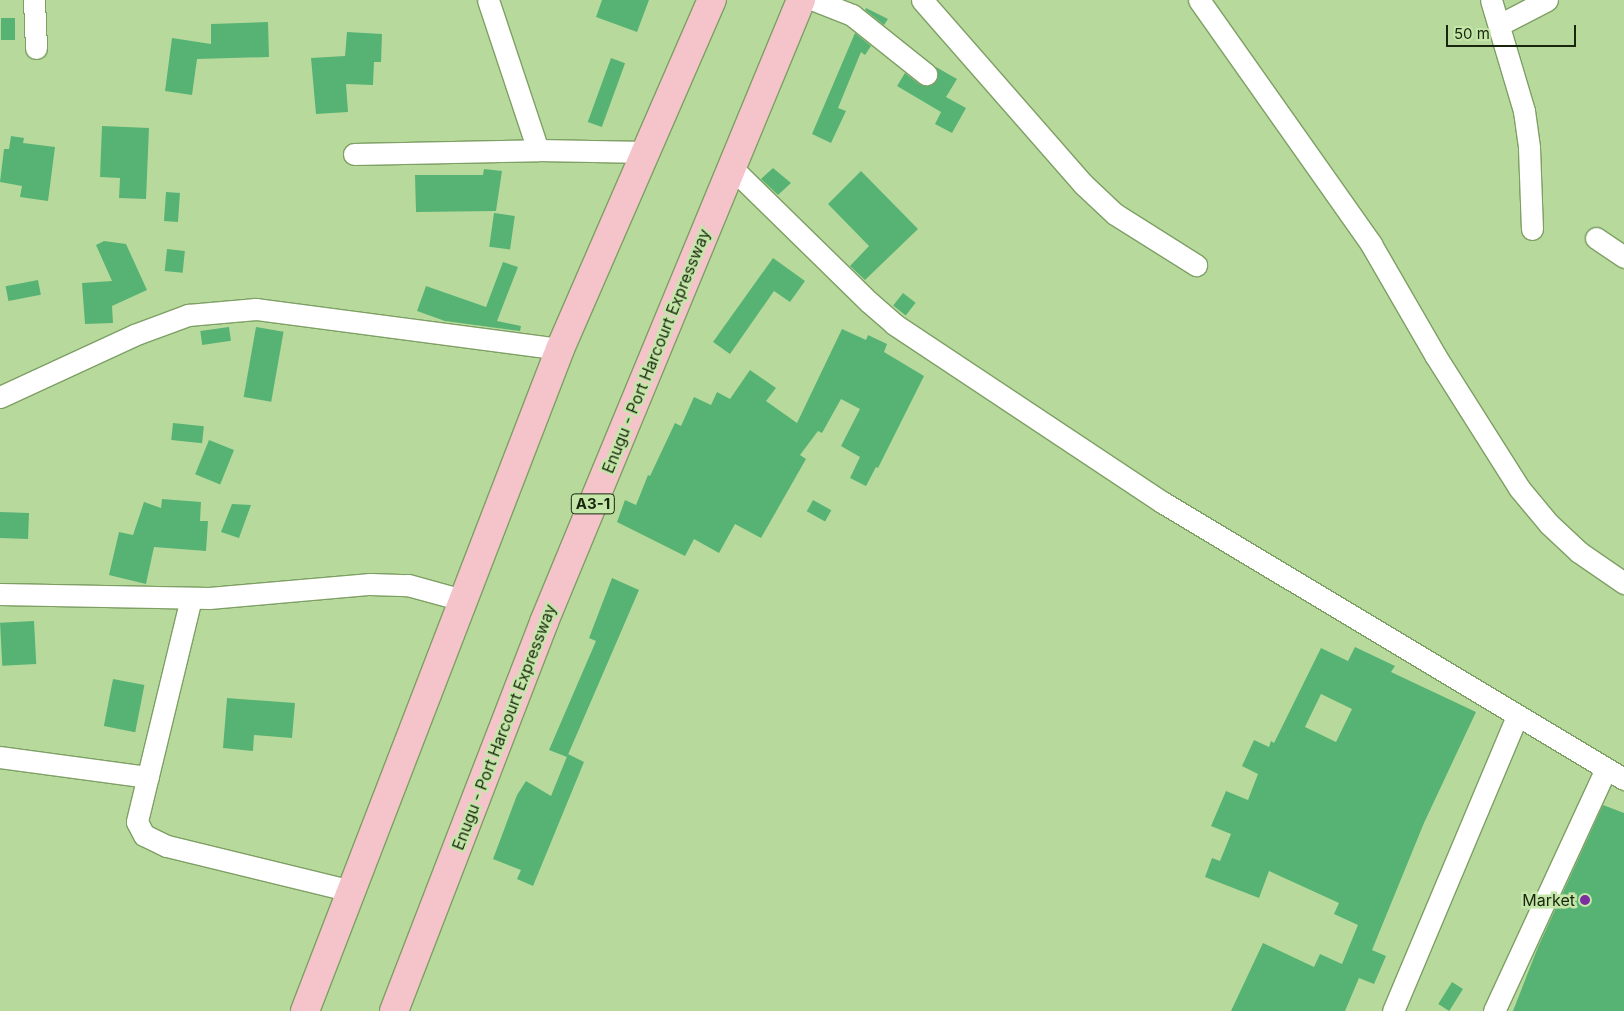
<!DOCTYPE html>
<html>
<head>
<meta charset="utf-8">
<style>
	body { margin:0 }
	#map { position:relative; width:1624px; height:1011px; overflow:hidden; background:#b7da9c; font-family:Inter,sans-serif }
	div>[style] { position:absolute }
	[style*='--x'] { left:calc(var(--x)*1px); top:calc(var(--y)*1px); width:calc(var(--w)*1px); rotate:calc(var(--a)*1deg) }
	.building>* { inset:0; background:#57b374; transform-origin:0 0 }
	.roads { filter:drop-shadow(1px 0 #7e9f64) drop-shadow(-1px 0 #7e9f64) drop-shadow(0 1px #7e9f64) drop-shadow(0 -1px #7e9f64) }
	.minor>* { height:21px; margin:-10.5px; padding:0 10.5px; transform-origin:10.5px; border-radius:10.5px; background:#fff }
	.trunk>* { height:28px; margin:-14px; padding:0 14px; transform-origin:14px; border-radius:14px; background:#f4c4ca }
	.dots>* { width:14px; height:14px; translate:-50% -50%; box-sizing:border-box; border:2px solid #c4e7a9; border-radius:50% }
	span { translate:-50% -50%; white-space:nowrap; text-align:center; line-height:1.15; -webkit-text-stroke:5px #c4e7a9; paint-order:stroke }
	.shield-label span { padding:1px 4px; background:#c4e7a9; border:1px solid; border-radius:4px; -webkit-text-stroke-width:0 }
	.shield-label { font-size:15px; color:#19250e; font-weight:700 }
	.street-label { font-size:16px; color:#19250e }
	.poi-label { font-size:16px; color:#19250e }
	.right { translate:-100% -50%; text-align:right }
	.scale { position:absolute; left:1446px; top:25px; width:130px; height:22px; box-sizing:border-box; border:2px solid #19250e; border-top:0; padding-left:6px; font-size:15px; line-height:18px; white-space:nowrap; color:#19250e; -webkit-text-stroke:4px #c4e7a9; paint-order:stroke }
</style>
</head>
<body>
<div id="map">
	<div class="building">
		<i style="clip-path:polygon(602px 0,649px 0,637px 32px,596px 17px)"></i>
		<i style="clip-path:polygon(866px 8px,888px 19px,884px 25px,865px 10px)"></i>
		<i style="left:15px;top:18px;width:22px;height:14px;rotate:90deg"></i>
		<i style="clip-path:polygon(268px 22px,269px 57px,197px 59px,192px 95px,165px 91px,172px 38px,211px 44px,211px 24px)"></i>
		<i style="clip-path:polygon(347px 32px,382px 34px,381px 62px,374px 62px,373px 85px,346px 84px,348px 112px,316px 114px,311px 58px,345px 56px)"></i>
		<i style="clip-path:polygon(855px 33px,871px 46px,865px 55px,861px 52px,838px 108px,846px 111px,831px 143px,812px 134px)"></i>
		<i style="left:611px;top:58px;width:15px;height:68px;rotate:20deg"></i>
		<i style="clip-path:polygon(936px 67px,957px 79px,946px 97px,966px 108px,952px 133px,935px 124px,941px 112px,897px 86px,905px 73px,919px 84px,931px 85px,938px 76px)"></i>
		<i style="clip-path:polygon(102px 126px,149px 128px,146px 199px,119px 198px,120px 178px,100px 177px)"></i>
		<i style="clip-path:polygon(11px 136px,24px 138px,23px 143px,55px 147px,48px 201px,20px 197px,22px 186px,0 182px,4px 149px,9px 149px)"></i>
		<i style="clip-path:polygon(773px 168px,791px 183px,778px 195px,761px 179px)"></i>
		<i style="clip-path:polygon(484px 169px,502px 171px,496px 211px,416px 212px,415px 175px,483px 175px)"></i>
		<i style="clip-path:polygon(861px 171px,918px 229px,865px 280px,850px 266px,869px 246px,828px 204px)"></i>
		<i style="left:166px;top:192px;width:14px;height:29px;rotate:4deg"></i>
		<i style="left:494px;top:213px;width:21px;height:34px;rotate:8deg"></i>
		<i style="clip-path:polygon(104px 241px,126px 244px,147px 290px,112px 306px,113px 323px,85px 324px,82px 283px,112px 281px,96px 245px)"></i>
		<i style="left:167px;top:249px;width:18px;height:22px;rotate:6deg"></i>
		<i style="clip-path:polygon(773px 258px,805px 281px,790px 302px,774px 291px,730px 354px,713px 342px)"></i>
		<i style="clip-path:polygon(503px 262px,518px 267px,497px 321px,521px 326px,520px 331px,445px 321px,417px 311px,426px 286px,486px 307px)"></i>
		<i style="left:38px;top:280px;width:15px;height:33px;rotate:79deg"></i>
		<i style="left:903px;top:293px;width:16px;height:16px;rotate:38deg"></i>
		<i style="left:229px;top:327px;width:14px;height:29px;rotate:82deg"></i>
		<i style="left:256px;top:327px;width:28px;height:71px;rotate:10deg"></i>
		<i style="clip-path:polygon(842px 329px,866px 340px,868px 335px,887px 344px,884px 352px,924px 376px,878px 468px,876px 467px,866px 486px,850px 478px,860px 457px,841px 446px,860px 409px,841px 399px,822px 433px,818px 431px,800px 455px,806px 459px,761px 538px,735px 524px,719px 553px,694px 539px,685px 556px,617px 522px,625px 500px,636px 505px,648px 475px,650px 476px,675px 423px,681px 426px,694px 397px,711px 405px,717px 392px,730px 399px,750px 370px,776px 388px,766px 401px,797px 423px)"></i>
		<i style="left:173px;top:423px;width:31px;height:17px;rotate:6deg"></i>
		<i style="left:209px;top:440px;width:27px;height:37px;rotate:22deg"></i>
		<i style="clip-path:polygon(162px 499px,201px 502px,200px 521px,208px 521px,206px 551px,154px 547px,146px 584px,109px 575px,119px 532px,133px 535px,144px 502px,161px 508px)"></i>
		<i style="left:813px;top:500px;width:21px;height:13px;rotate:29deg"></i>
		<i style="clip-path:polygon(232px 504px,251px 505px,239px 538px,221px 532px)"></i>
		<i style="left:0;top:512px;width:29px;height:26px;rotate:2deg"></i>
		<i style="clip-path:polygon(612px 578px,639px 590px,567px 757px,549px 750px,596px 641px,589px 638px)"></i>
		<i style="left:34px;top:621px;width:43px;height:34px;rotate:87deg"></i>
		<i style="clip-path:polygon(evenodd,1355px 647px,1395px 666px,1391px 672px,1476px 712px,1424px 823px,1372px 950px,1386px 956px,1374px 984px,1359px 978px,1345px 1011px,1231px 1011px,1263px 943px,1314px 967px,1320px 954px,1342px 964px,1358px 925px,1334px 914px,1339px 903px,1269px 871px,1259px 898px,1205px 877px,1212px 858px,1220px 861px,1231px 834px,1211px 826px,1226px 791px,1248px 800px,1258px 774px,1242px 766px,1254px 740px,1269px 747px,1271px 741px,1274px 743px,1321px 648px,1348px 661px,1355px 647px,1321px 694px,1352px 709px,1336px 742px,1305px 727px,1321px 694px)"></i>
		<i style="left:113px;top:679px;width:32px;height:48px;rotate:11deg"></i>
		<i style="clip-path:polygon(227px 698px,295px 703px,292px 738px,254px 735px,253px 751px,223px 748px)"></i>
		<i style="clip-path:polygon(568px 754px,584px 762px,533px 886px,517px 879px,521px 870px,493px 859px,517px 795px,526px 781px,551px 796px)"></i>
		<i style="clip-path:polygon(1603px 805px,1624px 813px,1624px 1011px,1513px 1011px,1538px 947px)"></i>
		<i style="left:1452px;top:982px;width:13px;height:26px;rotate:32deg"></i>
	</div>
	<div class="roads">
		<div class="minor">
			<i style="--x:34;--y:0;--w:48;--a:87.6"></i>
			<i style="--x:488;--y:0;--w:158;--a:71.6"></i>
			<i style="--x:814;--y:0;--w:41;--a:21.5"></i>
			<i style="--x:852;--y:15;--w:95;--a:38.6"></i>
			<i style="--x:922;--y:0;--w:244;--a:48.8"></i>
			<i style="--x:1083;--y:184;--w:44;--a:43.2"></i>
			<i style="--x:1115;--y:214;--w:96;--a:32.2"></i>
			<i style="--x:1199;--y:0;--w:299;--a:54.8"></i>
			<i style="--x:1371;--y:244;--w:128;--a:60"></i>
			<i style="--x:1435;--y:355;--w:157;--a:57.7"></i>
			<i style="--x:1519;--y:488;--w:47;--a:50.2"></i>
			<i style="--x:1549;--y:524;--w:41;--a:43"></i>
			<i style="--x:1579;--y:552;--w:55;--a:34.6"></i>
			<i style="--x:1491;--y:0;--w:116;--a:73.4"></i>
			<i style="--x:1524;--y:111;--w:37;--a:82"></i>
			<i style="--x:1529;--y:148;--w:81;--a:87.9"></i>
			<i style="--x:1499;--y:25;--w:54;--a:-27.5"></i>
			<i style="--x:354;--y:154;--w:184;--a:-1.2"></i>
			<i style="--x:538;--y:150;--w:108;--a:1.1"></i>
			<i style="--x:732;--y:168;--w:192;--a:44.4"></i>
			<i style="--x:869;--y:302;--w:33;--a:41"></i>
			<i style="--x:894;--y:324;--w:322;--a:33.6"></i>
			<i style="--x:1162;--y:502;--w:539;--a:30.95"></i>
			<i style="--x:1596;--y:238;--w:34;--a:34"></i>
			<i style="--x:0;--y:397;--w:148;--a:-24.8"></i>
			<i style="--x:134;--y:335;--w:58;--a:-20.3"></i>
			<i style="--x:188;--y:315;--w:68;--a:-5"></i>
			<i style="--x:256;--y:309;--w:307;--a:7.5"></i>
			<i style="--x:0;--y:594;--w:209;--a:1.1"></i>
			<i style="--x:209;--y:598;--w:162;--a:-5"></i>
			<i style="--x:370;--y:584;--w:38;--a:2"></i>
			<i style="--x:408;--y:585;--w:57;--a:15.3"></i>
			<i style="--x:191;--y:598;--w:230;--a:103.6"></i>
			<i style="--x:137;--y:822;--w:15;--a:62"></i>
			<i style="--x:144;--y:835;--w:25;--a:26"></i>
			<i style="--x:167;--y:846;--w:189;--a:13.7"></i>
			<i style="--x:0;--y:757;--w:149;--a:7.7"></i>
			<i style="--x:1393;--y:1011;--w:320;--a:-67.2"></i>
			<i style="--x:1494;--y:1011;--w:267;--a:-65.2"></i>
		</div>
		<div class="trunk">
			<i style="--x:305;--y:1011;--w:709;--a:-68.93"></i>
			<i style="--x:560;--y:349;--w:381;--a:-66.5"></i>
			<i style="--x:394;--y:1011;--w:417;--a:-68.9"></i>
			<i style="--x:544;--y:622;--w:673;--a:-67.55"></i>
		</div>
	</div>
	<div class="dots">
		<i style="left:1585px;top:900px;background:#7a2ea0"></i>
	</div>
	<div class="shield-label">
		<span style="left:593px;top:504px">A3-1</span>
	</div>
	<div class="street-label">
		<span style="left:656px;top:351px;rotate:-68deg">Enugu - Port Harcourt Expressway</span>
		<span style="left:504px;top:727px;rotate:-69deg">Enugu - Port Harcourt Expressway</span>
	</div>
	<div class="poi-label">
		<span class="right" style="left:1575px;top:900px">Market</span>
	</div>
	<div class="scale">50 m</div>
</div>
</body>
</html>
